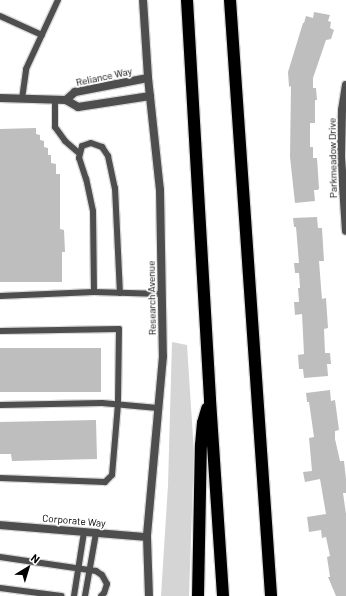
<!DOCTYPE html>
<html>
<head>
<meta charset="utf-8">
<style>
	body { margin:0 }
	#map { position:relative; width:346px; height:596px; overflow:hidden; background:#fff; font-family:Barlow,sans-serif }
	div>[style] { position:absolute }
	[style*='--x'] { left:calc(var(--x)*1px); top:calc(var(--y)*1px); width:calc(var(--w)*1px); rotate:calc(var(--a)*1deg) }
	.green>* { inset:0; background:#d5d5d5 }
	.building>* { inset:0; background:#bebebe; transform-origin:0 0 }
	.roads { filter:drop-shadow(1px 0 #dbdbdb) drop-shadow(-1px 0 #dbdbdb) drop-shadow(0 1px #dbdbdb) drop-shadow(0 -1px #dbdbdb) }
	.lane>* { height:6px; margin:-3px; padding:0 3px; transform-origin:3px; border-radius:3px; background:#4e4e4e }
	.street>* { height:8px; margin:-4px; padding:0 4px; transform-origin:4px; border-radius:4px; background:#4e4e4e }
	.highway>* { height:12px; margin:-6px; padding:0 6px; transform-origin:6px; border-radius:6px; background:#000 }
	span { translate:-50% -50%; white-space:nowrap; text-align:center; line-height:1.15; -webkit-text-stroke:3.5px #fff; paint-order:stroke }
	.street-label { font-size:10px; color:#000 }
	.north { position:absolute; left:8px; top:548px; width:40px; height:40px; -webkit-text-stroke:3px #fff; paint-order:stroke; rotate:38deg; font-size:11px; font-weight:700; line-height:16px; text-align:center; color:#000 }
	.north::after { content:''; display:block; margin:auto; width:14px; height:18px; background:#000; clip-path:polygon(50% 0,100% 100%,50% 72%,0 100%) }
</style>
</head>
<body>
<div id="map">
	<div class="green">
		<i style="clip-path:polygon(172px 342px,187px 345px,194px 453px,189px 596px,161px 596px,168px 485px)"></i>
	</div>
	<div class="building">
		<i style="clip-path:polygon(314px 12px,330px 15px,328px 21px,331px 22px,330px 28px,334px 30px,331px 39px,326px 40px,313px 78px,313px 88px,316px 88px,317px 100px,315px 100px,315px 123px,310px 123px,310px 147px,313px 147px,313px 158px,317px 158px,319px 188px,318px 190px,314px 190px,315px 201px,295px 203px,290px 157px,291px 86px,289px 87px,288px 72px,303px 23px,304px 23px,306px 16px,313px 18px)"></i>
		<i style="clip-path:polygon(36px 128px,36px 134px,40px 135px,40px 140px,44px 141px,44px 147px,48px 148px,48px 155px,51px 155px,51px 163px,56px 164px,56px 174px,60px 174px,60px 229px,64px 230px,65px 252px,62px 252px,62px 282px,0 282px,0 129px)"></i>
		<i style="clip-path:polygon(317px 217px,318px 228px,322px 228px,324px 261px,319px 261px,321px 287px,322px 299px,326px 298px,328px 328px,324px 329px,325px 353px,330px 353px,331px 364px,327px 364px,328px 376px,304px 378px,303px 369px,299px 369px,298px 355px,304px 354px,302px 314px,295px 315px,294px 302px,299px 302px,298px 288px,300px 288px,299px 273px,295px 273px,294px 263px,299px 263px,296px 227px,294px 227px,293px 218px)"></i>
		<i style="left:101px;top:348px;width:44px;height:101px;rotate:90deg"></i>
		<i style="clip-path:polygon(330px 390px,331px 401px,335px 400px,339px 430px,335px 431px,335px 439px,340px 461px,344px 461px,346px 479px,346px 493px,343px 493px,346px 514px,346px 596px,336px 596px,328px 577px,330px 577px,327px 557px,330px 556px,326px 537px,322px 538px,321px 530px,309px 532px,307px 517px,326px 514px,320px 479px,305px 482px,303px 472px,312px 471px,309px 438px,314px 437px,309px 402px,307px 402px,306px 393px)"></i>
		<i style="clip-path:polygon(96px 420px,97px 459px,12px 461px,11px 454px,0 454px,0 422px)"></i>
	</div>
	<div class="roads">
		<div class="lane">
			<i style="--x:0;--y:16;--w:46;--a:24.3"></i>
			<i style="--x:22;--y:99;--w:30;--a:-82"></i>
			<i style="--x:26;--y:69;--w:76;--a:-65.1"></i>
			<i style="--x:55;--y:100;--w:27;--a:90"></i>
			<i style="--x:55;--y:127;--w:17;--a:54"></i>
			<i style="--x:65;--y:141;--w:18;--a:41"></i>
			<i style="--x:94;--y:292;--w:81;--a:-90.7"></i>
			<i style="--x:93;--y:211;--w:33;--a:-102"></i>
			<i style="--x:86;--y:179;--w:22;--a:-108"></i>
			<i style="--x:79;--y:158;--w:12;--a:-76"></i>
			<i style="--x:82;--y:146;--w:9;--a:-18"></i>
			<i style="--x:91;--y:143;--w:12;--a:20"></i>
			<i style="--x:102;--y:147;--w:11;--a:56"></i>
			<i style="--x:108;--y:156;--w:33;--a:78"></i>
			<i style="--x:115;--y:188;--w:105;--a:87.3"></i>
			<i style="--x:0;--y:296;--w:94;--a:-2.4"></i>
			<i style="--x:94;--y:292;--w:68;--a:1.7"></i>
			<i style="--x:0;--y:331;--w:119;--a:-1"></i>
			<i style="--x:119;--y:329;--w:75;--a:90.8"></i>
			<i style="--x:118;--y:404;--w:71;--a:94.8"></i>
			<i style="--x:112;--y:475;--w:10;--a:135"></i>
			<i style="--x:105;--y:482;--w:105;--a:-177.8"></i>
			<i style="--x:0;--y:405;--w:102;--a:-1.1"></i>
			<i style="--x:102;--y:403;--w:56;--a:5.1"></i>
			<i style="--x:0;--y:557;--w:97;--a:8.3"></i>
			<i style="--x:96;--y:571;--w:7;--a:34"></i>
			<i style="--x:102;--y:575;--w:10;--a:61"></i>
			<i style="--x:107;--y:584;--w:9;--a:108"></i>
			<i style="--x:104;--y:593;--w:4;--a:135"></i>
			<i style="--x:0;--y:588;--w:62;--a:7.5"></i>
			<i style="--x:74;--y:596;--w:65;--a:-81.1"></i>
			<i style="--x:85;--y:596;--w:64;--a:-80.1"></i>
		</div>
		<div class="street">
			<i style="--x:143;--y:0;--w:78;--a:86.3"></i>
			<i style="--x:148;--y:78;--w:113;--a:83.9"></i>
			<i style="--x:160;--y:190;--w:166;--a:89"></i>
			<i style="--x:163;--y:356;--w:182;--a:95.1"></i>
			<i style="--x:147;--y:537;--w:59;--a:88.1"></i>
			<i style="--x:346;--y:85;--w:25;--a:99"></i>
			<i style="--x:342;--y:110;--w:46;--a:91.2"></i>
			<i style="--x:341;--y:156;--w:75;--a:86.2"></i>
			<i style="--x:0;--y:98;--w:66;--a:1.7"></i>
			<i style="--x:66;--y:100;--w:14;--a:30"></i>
			<i style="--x:78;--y:107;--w:73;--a:-8.7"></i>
			<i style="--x:66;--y:100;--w:12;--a:-42"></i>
			<i style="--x:75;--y:92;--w:74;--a:-10.9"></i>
			<i style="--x:0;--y:525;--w:147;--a:4.7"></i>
		</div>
		<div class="highway">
			<i style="--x:187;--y:0;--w:401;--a:86.7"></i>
			<i style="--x:210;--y:400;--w:196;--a:86.2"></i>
			<i style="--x:230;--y:0;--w:597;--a:86.06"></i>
			<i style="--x:198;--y:596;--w:151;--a:-88.9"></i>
			<i style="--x:201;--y:445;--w:22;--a:-85"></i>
			<i style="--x:203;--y:423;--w:15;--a:-74"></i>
		</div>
	</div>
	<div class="street-label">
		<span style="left:104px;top:77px;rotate:-12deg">Reliance Way</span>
		<span style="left:333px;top:158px;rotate:-91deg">Parkmeadow Drive</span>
		<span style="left:152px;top:298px;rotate:-91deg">Research Avenue</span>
		<span style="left:74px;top:521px;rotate:5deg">Corporate Way</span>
	</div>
	<div class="north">N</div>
</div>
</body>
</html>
